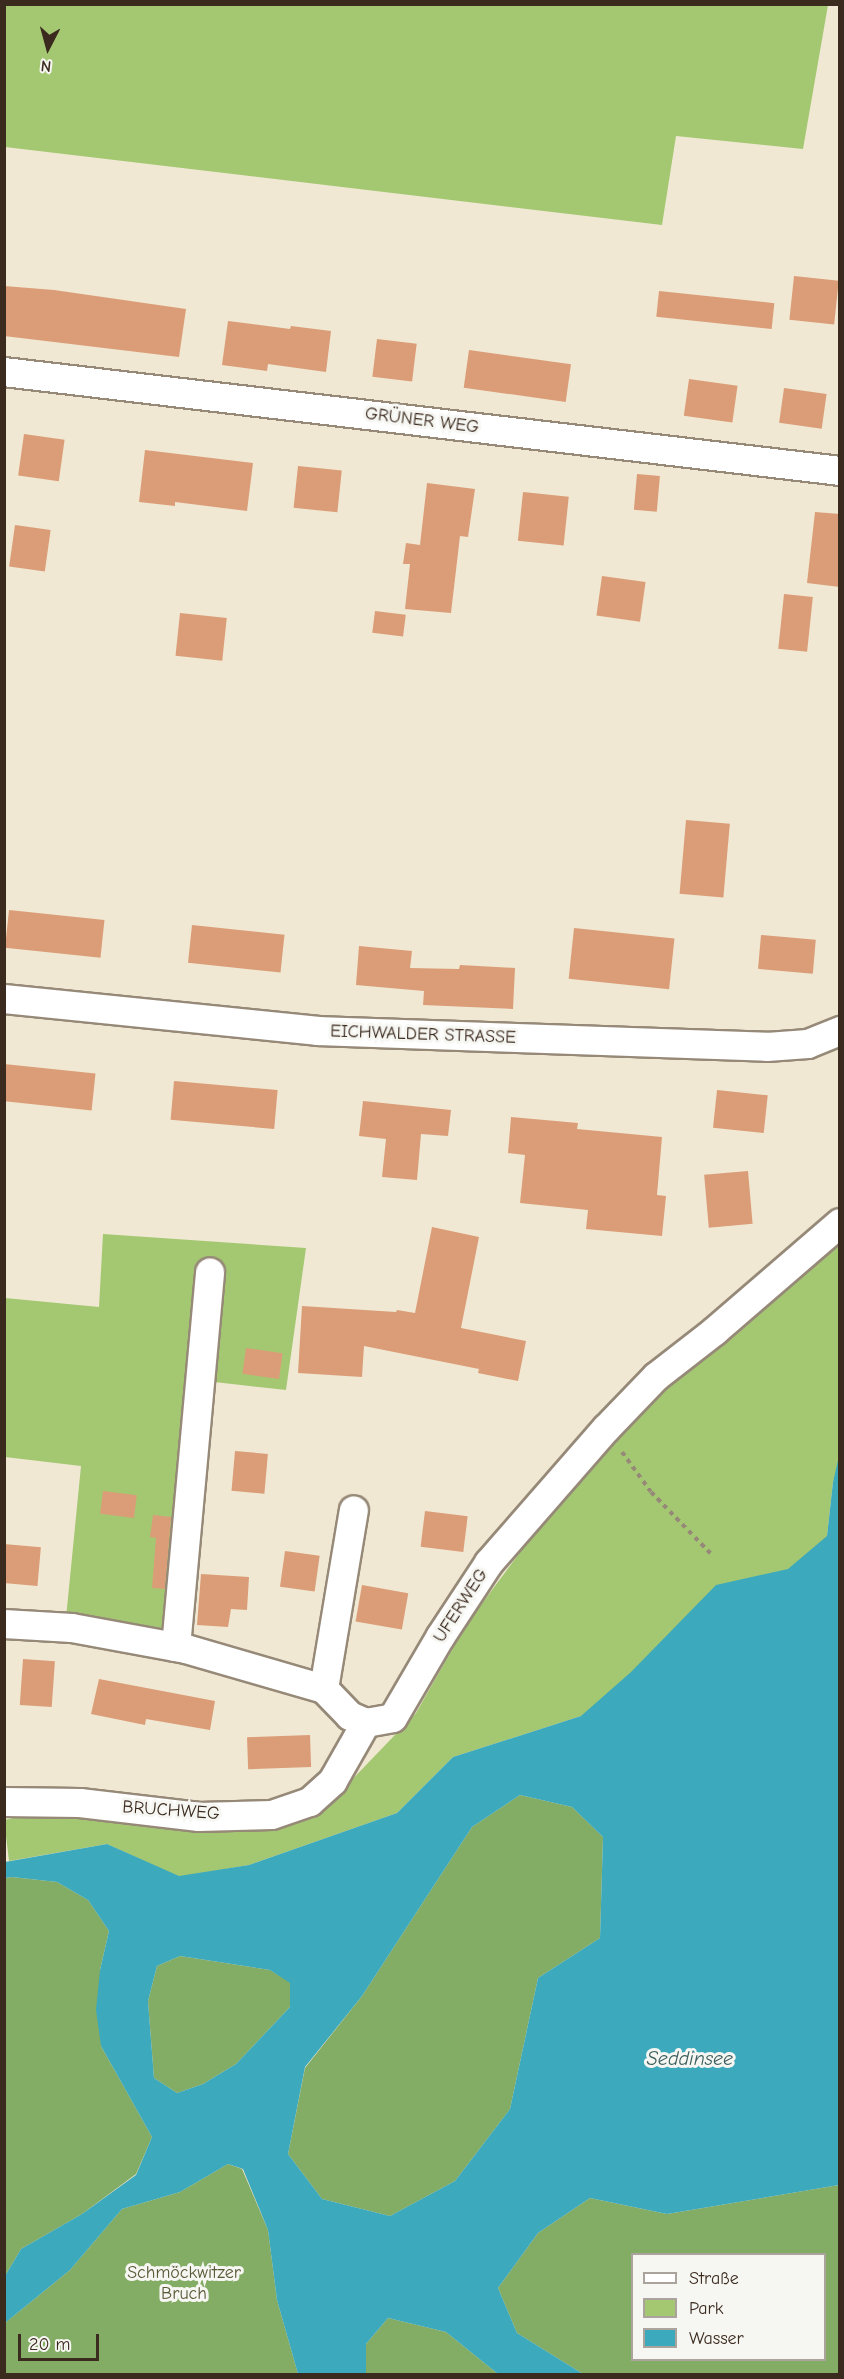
<!DOCTYPE html>
<html>
<head>
<meta charset="utf-8">
<style>
	body { margin:0 }
	#map { position:relative; width:844px; height:2379px; overflow:hidden; background:#f0e8d3; font-family:"Comic Neue",sans-serif }
	div>[style] { position:absolute }
	[style*='--x'] { left:calc(var(--x)*1px); top:calc(var(--y)*1px); width:calc(var(--w)*1px); rotate:calc(var(--a)*1deg) }
	.green>* { inset:0; background:#a4c872 }
	.forest>* { inset:0; background:#83ac64 }
	.water>* { inset:0; background:#3ca9bc }
	.building>* { inset:0; background:#db9d77; transform-origin:0 0 }
	.path>* { height:4px; margin-top:-2px; transform-origin:0; background:repeating-linear-gradient(90deg,#968978 0 4.5px,transparent 0 9px) }
	.roads { filter:drop-shadow(2px 0 #968978) drop-shadow(-2px 0 #968978) drop-shadow(0 2px #968978) drop-shadow(0 -2px #968978) }
	.minor>* { height:28px; margin:-14px; padding:0 14px; transform-origin:14px; border-radius:14px; background:#fff }
	span { translate:-50% -50%; white-space:nowrap; text-align:center; line-height:1.15; -webkit-text-stroke:6px #f6f6f2; paint-order:stroke }
	.street-label { font-size:18px; color:#3b2a1e }
	.park-label { font-size:18px; color:#5a5937 }
	.water-label { font-size:20px; color:#3b5d5d; font-style:italic }
	.frame { position:absolute; inset:0; border:6px solid #3b2a1e; pointer-events:none }
	.legend { position:absolute; left:631px; top:2253px; width:195px; height:108px; box-sizing:border-box; background:#f6f6f2; border:2px solid #aba49d; margin:0; padding:8px 10px; list-style:none; font-size:18px; color:#3b2a1e }
	.legend li { display:flex; align-items:center; gap:12px; height:30px }
	.legend b { width:30px; border:2px solid #aba49d }
	.north { position:absolute; left:18px; top:18px; width:60px; height:60px; -webkit-text-stroke:4px #f6f6f2; paint-order:stroke; rotate:186deg; font-size:16px; font-weight:700; line-height:24px; text-align:center; color:#3b2a1e }
	.north::after { content:''; display:block; margin:auto; width:21px; height:27px; background:#3b2a1e; clip-path:polygon(50% 0,100% 100%,50% 72%,0 100%) }
	.scale { position:absolute; left:18px; top:2334px; width:81px; height:27px; box-sizing:border-box; border:3px solid #3b2a1e; border-top:0; padding-left:8px; font-size:18px; line-height:21px; white-space:nowrap; color:#3b2a1e; -webkit-text-stroke:4px #f6f6f2; paint-order:stroke }
</style>
</head>
<body>
<div id="map">
	<div class="green">
		<i style="clip-path:polygon(5px 4px,828px 4px,828px 5px,803px 149px,676px 136px,662px 225px,5px 147px)"></i>
		<i style="clip-path:polygon(839px 1231px,840px 1456px,833px 1482px,827px 1536px,831px 1541px,613px 1726px,581px 1716px,453px 1757px,397px 1813px,249px 1865px,179px 1877px,107px 1844px,9px 1861px,4px 1820px,42px 1812px,253px 1827px,320px 1813px,416px 1713px,466px 1625px,605px 1438px)"></i>
		<i style="clip-path:polygon(103px 1234px,306px 1248px,286px 1390px,197px 1380px,170px 1639px,66px 1618px,81px 1466px,5px 1457px,5px 1298px,99px 1307px)"></i>
	</div>
	<div class="forest">
		<i style="clip-path:polygon(520px 1795px,572px 1807px,603px 1837px,600px 1938px,538px 1978px,510px 2109px,455px 2181px,390px 2216px,322px 2199px,288px 2154px,305px 2068px,362px 1996px,472px 1827px)"></i>
		<i style="clip-path:polygon(12px 1877px,57px 1882px,88px 1900px,109px 1931px,100px 1970px,101px 2046px,152px 2137px,136px 2174px,82px 2214px,21px 2249px,5px 2276px,4px 1878px)"></i>
		<i style="clip-path:polygon(180px 1956px,270px 1970px,290px 1982px,290px 2007px,236px 2064px,203px 2084px,177px 2093px,154px 2078px,148px 2001px,157px 1966px)"></i>
		<i style="clip-path:polygon(228px 2164px,242px 2169px,268px 2230px,277px 2300px,298px 2374px,5px 2374px,5px 2323px,70px 2270px,122px 2209px,180px 2192px)"></i>
		<i style="clip-path:polygon(evenodd,839px 2185px,839px 2374px,583px 2374px,517px 2333px,498px 2288px,538px 2233px,590px 2198px,667px 2214px,839px 2185px,632px 2254px,824px 2254px,824px 2360px,632px 2360px,632px 2254px)"></i>
		<i style="clip-path:polygon(388px 2318px,446px 2332px,498px 2374px,366px 2374px,366px 2344px)"></i>
	</div>
	<div class="water">
		<i style="clip-path:polygon(evenodd,839px 1456px,839px 2185px,667px 2214px,590px 2198px,538px 2233px,498px 2288px,517px 2333px,583px 2374px,498px 2374px,446px 2332px,388px 2318px,366px 2344px,366px 2374px,298px 2374px,277px 2300px,268px 2230px,243px 2169px,228px 2164px,180px 2192px,122px 2209px,70px 2270px,5px 2323px,5px 2276px,21px 2249px,82px 2214px,136px 2175px,152px 2137px,101px 2046px,96px 2010px,100px 1970px,109px 1931px,88px 1900px,57px 1882px,12px 1877px,5px 1878px,5px 1862px,107px 1844px,179px 1876px,249px 1865px,397px 1813px,453px 1757px,581px 1716px,631px 1672px,716px 1585px,788px 1569px,827px 1536px,833px 1482px,839px 1456px,520px 1795px,572px 1807px,603px 1837px,600px 1938px,538px 1978px,510px 2109px,455px 2181px,390px 2216px,322px 2199px,288px 2154px,305px 2067px,362px 1996px,472px 1827px,520px 1795px,839px 1456px,180px 1956px,270px 1970px,290px 1983px,290px 2007px,236px 2064px,203px 2084px,177px 2093px,154px 2078px,148px 2001px,157px 1966px,180px 1956px)"></i>
	</div>
	<div class="building">
		<i style="left:794px;top:276px;width:45px;height:44px;rotate:6deg"></i>
		<i style="clip-path:polygon(4px 286px,54px 290px,186px 309px,179px 357px,4px 336px)"></i>
		<i style="left:659px;top:291px;width:116px;height:26px;rotate:6deg"></i>
		<i style="clip-path:polygon(228px 321px,290px 329px,291px 326px,331px 331px,326px 372px,268px 364px,267px 371px,222px 365px)"></i>
		<i style="left:377px;top:339px;width:40px;height:38px;rotate:7deg"></i>
		<i style="left:469px;top:350px;width:103px;height:38px;rotate:8deg"></i>
		<i style="left:689px;top:379px;width:49px;height:37px;rotate:8deg"></i>
		<i style="left:784px;top:388px;width:43px;height:35px;rotate:8deg"></i>
		<i style="left:24px;top:434px;width:41px;height:42px;rotate:8deg"></i>
		<i style="clip-path:polygon(145px 450px,253px 463px,247px 511px,175px 502px,175px 506px,139px 502px)"></i>
		<i style="left:298px;top:466px;width:44px;height:42px;rotate:6deg"></i>
		<i style="left:637px;top:474px;width:23px;height:36px;rotate:5deg"></i>
		<i style="clip-path:polygon(427px 483px,475px 489px,468px 537px,460px 536px,451px 613px,405px 609px,410px 564px,403px 564px,406px 543px,420px 545px)"></i>
		<i style="left:523px;top:492px;width:46px;height:49px;rotate:6deg"></i>
		<i style="clip-path:polygon(815px 512px,840px 514px,840px 587px,807px 583px)"></i>
		<i style="left:15px;top:525px;width:36px;height:42px;rotate:8deg"></i>
		<i style="left:602px;top:576px;width:44px;height:40px;rotate:8deg"></i>
		<i style="left:784px;top:594px;width:29px;height:55px;rotate:6deg"></i>
		<i style="left:375px;top:611px;width:31px;height:22px;rotate:7deg"></i>
		<i style="left:180px;top:613px;width:47px;height:43px;rotate:6deg"></i>
		<i style="left:686px;top:820px;width:44px;height:74px;rotate:5deg"></i>
		<i style="left:9px;top:910px;width:96px;height:38px;rotate:6deg"></i>
		<i style="left:192px;top:925px;width:93px;height:38px;rotate:6deg"></i>
		<i style="left:574px;top:928px;width:101px;height:51px;rotate:6deg"></i>
		<i style="left:761px;top:935px;width:55px;height:34px;rotate:5deg"></i>
		<i style="clip-path:polygon(359px 946px,412px 951px,410px 968px,459px 969px,460px 965px,515px 968px,513px 1009px,423px 1005px,424px 991px,356px 985px)"></i>
		<i style="left:4px;top:1064px;width:92px;height:37px;rotate:6deg"></i>
		<i style="left:174px;top:1081px;width:104px;height:39px;rotate:5deg"></i>
		<i style="left:717px;top:1090px;width:51px;height:38px;rotate:6deg"></i>
		<i style="clip-path:polygon(363px 1101px,451px 1110px,448px 1136px,421px 1134px,417px 1180px,382px 1177px,386px 1139px,359px 1136px)"></i>
		<i style="clip-path:polygon(511px 1117px,578px 1123px,577px 1129px,662px 1137px,657px 1195px,666px 1196px,662px 1236px,586px 1229px,588px 1210px,520px 1203px,525px 1155px,508px 1153px)"></i>
		<i style="left:748px;top:1171px;width:53px;height:44px;rotate:85deg"></i>
		<i style="clip-path:polygon(432px 1227px,479px 1237px,461px 1328px,526px 1341px,518px 1381px,478px 1373px,479px 1369px,364px 1346px,362px 1377px,298px 1373px,302px 1306px,396px 1312px,397px 1310px,415px 1313px)"></i>
		<i style="left:246px;top:1348px;width:37px;height:26px;rotate:8deg"></i>
		<i style="left:235px;top:1451px;width:33px;height:40px;rotate:5deg"></i>
		<i style="left:103px;top:1491px;width:34px;height:23px;rotate:7deg"></i>
		<i style="left:425px;top:1511px;width:43px;height:36px;rotate:7deg"></i>
		<i style="clip-path:polygon(153px 1515px,171px 1517px,165px 1589px,152px 1588px,156px 1538px,150px 1537px)"></i>
		<i style="left:4px;top:1544px;width:37px;height:39px;rotate:5deg"></i>
		<i style="left:285px;top:1551px;width:35px;height:36px;rotate:8deg"></i>
		<i style="clip-path:polygon(201px 1574px,249px 1577px,247px 1610px,231px 1609px,228px 1627px,197px 1625px)"></i>
		<i style="left:362px;top:1585px;width:47px;height:37px;rotate:10deg"></i>
		<i style="left:23px;top:1659px;width:32px;height:46px;rotate:4deg"></i>
		<i style="clip-path:polygon(99px 1679px,215px 1701px,210px 1730px,146px 1719px,145px 1725px,91px 1714px)"></i>
		<i style="left:310px;top:1735px;width:32px;height:63px;rotate:88deg"></i>
	</div>
	<div class="path">
		<i style="--x:622;--y:1452;--w:49;--a:54.1"></i>
		<i style="--x:651;--y:1492;--w:86;--a:45.9"></i>
	</div>
	<div class="roads">
		<div class="minor">
			<i style="--x:4;--y:372;--w:842;--a:6.75"></i>
			<i style="--x:4;--y:999;--w:315;--a:5.8"></i>
			<i style="--x:317;--y:1031;--w:450;--a:2"></i>
			<i style="--x:767;--y:1047;--w:41;--a:-4.2"></i>
			<i style="--x:808;--y:1044;--w:35;--a:-22"></i>
			<i style="--x:4;--y:1624;--w:68;--a:3.4"></i>
			<i style="--x:72;--y:1628;--w:116;--a:10.4"></i>
			<i style="--x:186;--y:1649;--w:144;--a:16.2"></i>
			<i style="--x:324;--y:1689;--w:37;--a:46"></i>
			<i style="--x:350;--y:1716;--w:17;--a:24"></i>
			<i style="--x:366;--y:1723;--w:27;--a:-10"></i>
			<i style="--x:393;--y:1718;--w:95;--a:-59.7"></i>
			<i style="--x:441;--y:1636;--w:87;--a:-56.7"></i>
			<i style="--x:489;--y:1563;--w:178;--a:-48.9"></i>
			<i style="--x:606;--y:1429;--w:72;--a:-46.1"></i>
			<i style="--x:656;--y:1377;--w:75;--a:-37.9"></i>
			<i style="--x:715;--y:1331;--w:165;--a:-40.8"></i>
			<i style="--x:176;--y:1647;--w:376;--a:-84.8"></i>
			<i style="--x:324;--y:1689;--w:181;--a:-80.5"></i>
			<i style="--x:4;--y:1802;--w:76;--a:0.8"></i>
			<i style="--x:80;--y:1803;--w:120;--a:6.7"></i>
			<i style="--x:199;--y:1817;--w:73;--a:-1.6"></i>
			<i style="--x:272;--y:1815;--w:40;--a:-18.9"></i>
			<i style="--x:310;--y:1802;--w:31;--a:-42"></i>
			<i style="--x:333;--y:1781;--w:67;--a:-60.4"></i>
		</div>
	</div>
	<div class="street-label">
		<span style="left:422px;top:421px;rotate:7deg">GRÜNER WEG</span>
		<span style="left:423px;top:1035px;rotate:2deg">EICHWALDER STRASSE</span>
		<span style="left:461px;top:1606px;rotate:-57deg">UFERWEG</span>
		<span style="left:171px;top:1811px;rotate:4deg">BRUCHWEG</span>
	</div>
	<div class="park-label">
		<span style="left:184px;top:2284px">Schmöckwitzer<br>Bruch</span>
	</div>
	<div class="water-label">
		<span style="left:690px;top:2058px">Seddinsee</span>
	</div>
	<div class="frame"></div>
	<ul class="legend">
	<li><b style="height:8px;background:#fff"></b>Straße</li>
	<li><b style="height:16px;background:#a4c872"></b>Park</li>
	<li><b style="height:16px;background:#3ca9bc"></b>Wasser</li>
	</ul>
	<div class="north">N</div>
	<div class="scale">20 m</div>
</div>
</body>
</html>
